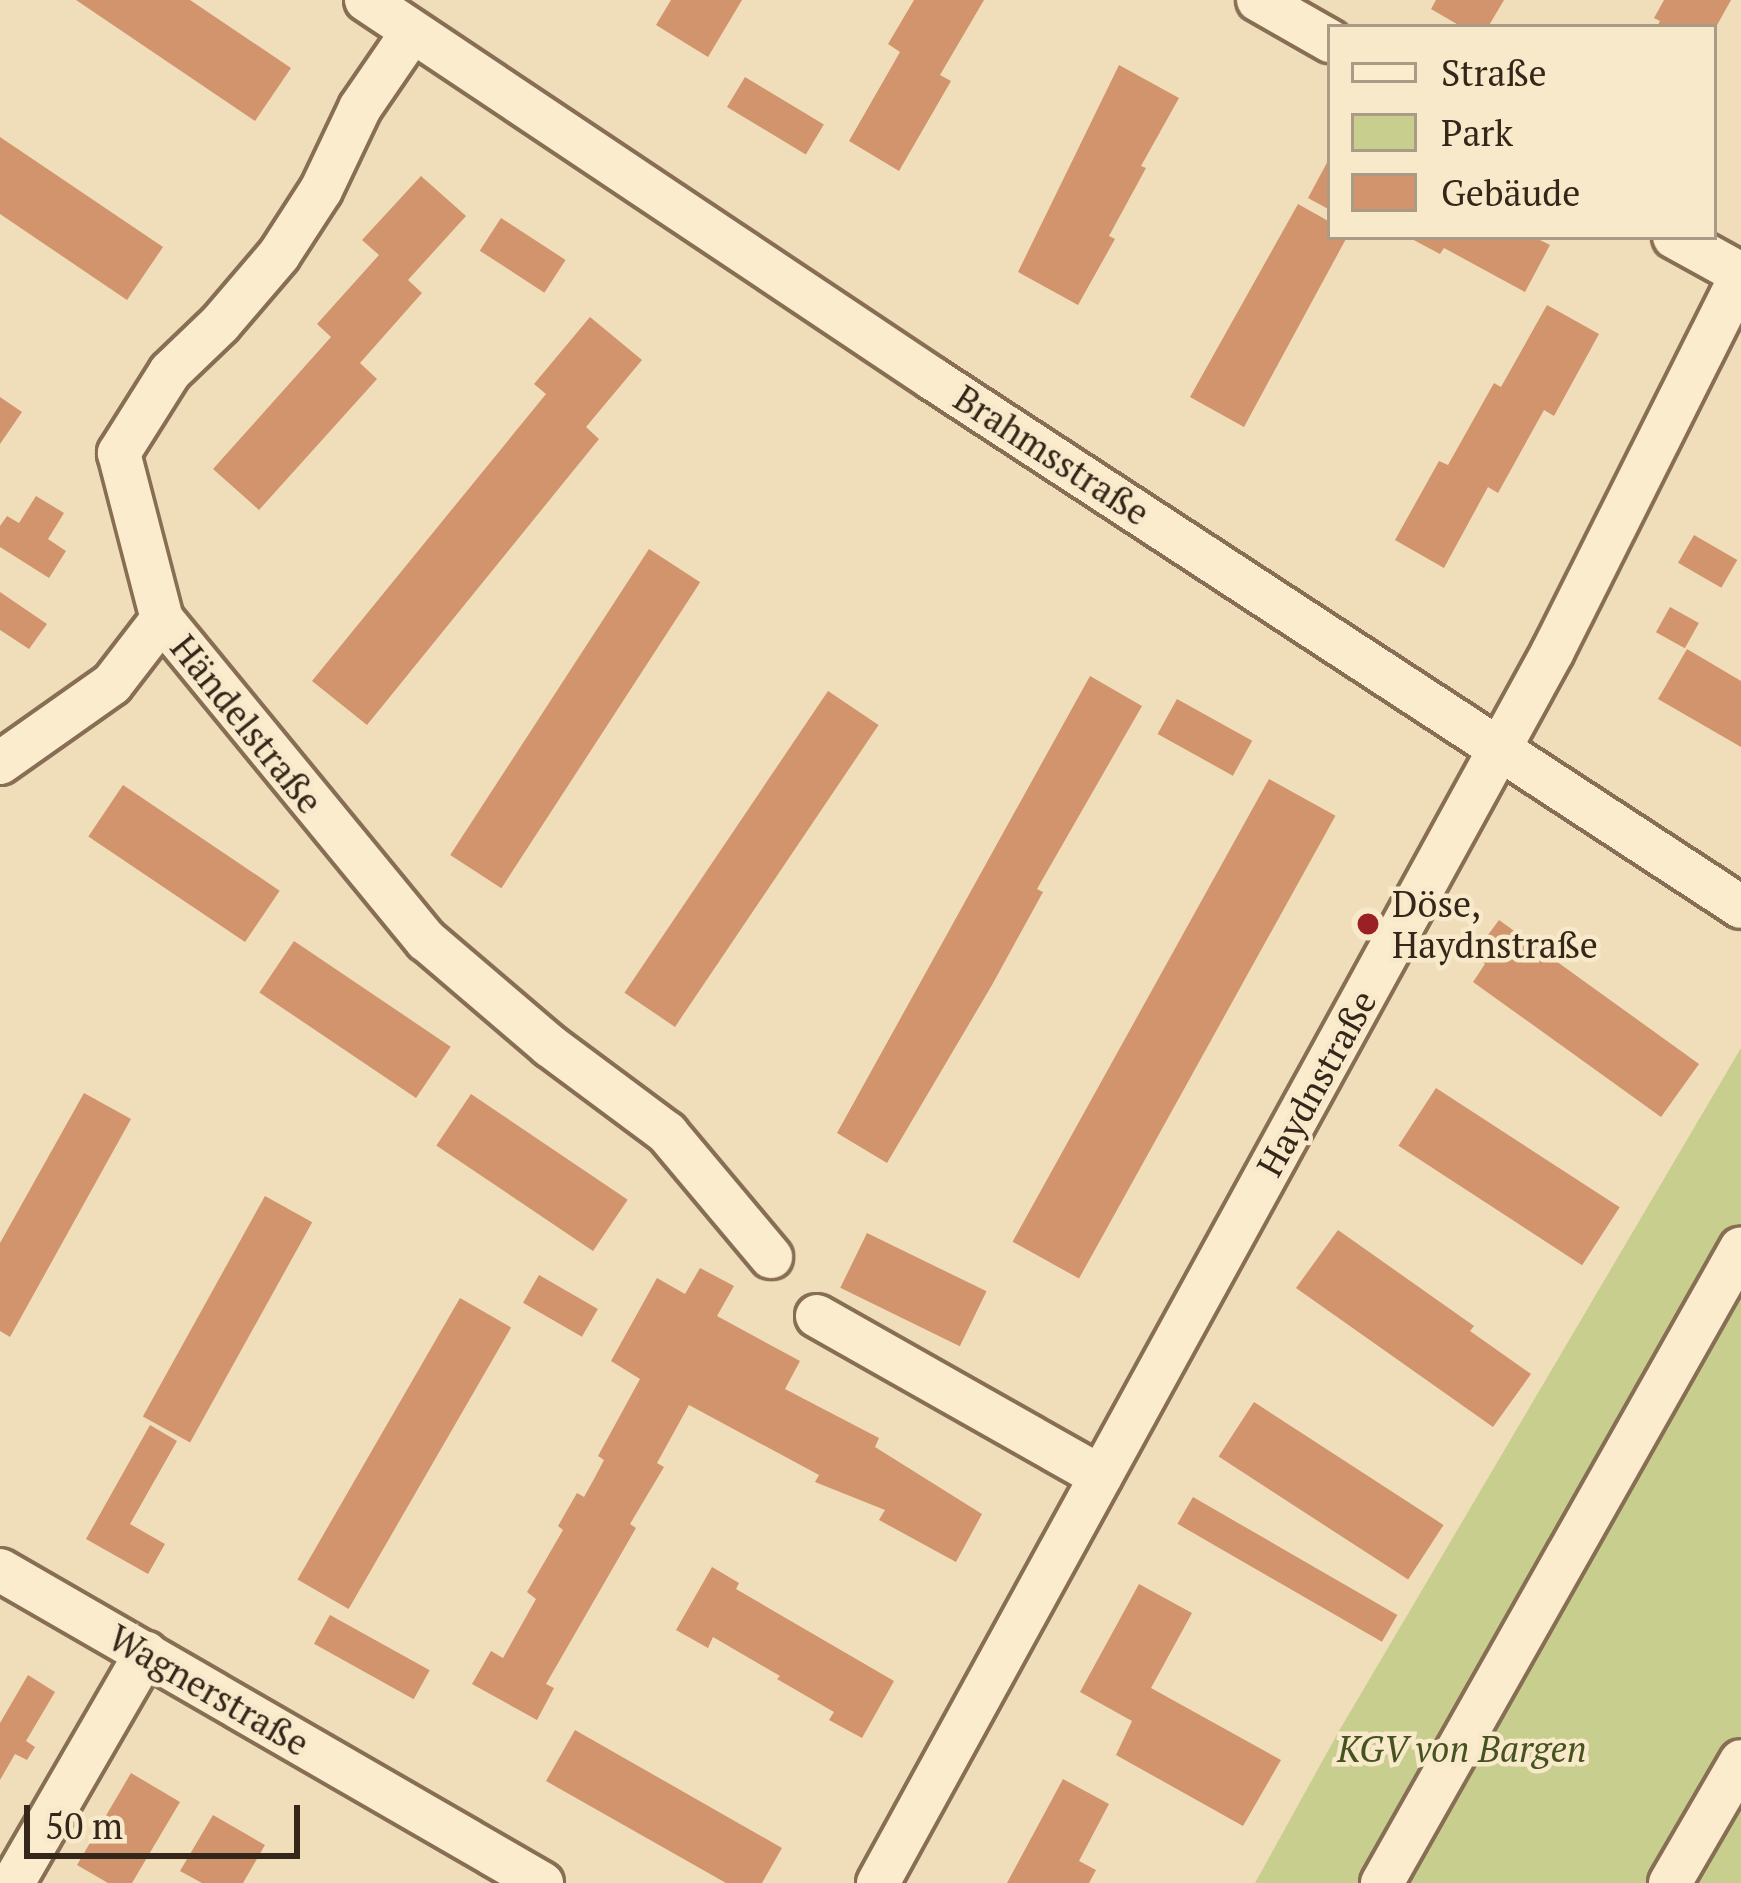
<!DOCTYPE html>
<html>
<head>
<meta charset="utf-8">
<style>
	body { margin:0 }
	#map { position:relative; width:1741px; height:1883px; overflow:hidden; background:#f0deba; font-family:"PT Serif",serif }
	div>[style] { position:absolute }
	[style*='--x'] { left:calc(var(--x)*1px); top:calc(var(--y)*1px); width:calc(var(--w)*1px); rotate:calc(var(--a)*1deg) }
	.green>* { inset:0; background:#c8ce8e }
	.building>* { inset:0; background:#d1946d; transform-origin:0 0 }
	.roads { filter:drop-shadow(3px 0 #876e54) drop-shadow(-3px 0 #876e54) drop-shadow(0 3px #876e54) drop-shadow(0 -3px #876e54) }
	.minor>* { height:42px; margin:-21px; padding:0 21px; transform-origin:21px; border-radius:21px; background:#fbeccd }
	.dots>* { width:33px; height:33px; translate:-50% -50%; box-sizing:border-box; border:6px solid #f7e9ca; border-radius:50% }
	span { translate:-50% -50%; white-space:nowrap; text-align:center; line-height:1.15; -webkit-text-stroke:9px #f7e9ca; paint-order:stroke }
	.street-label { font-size:36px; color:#35261a }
	.poi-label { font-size:36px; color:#35261a }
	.left { translate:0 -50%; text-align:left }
	.park-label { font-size:36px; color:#47531f; font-style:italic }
	.legend { position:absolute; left:1327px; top:24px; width:390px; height:216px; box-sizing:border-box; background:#f7e9ca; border:3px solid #a99b84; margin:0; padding:15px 21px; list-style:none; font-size:36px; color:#35261a }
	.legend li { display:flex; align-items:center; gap:24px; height:60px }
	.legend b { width:60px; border:3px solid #a99b84 }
	.scale { position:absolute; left:24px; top:1805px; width:276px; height:54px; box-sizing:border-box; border:6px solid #35261a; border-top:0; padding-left:15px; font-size:36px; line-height:42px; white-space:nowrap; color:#35261a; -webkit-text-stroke:9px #f7e9ca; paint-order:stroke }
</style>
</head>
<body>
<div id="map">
	<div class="green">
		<i style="clip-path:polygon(1741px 1048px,1741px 1883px,1255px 1883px,1339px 1731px)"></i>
	</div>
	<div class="building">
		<i style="clip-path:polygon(76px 0,190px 0,291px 68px,255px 121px)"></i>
		<i style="clip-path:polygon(671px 0,742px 0,708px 57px,656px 25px)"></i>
		<i style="clip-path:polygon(914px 0,984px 0,940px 75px,951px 81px,899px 171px,849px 141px,900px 52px,888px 44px)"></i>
		<i style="clip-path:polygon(1436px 0,1504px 0,1488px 27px,1462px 27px,1431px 9px)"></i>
		<i style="clip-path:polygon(1664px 0,1731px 0,1716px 27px,1657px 27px,1660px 21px,1654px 18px)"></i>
		<i style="clip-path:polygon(1119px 65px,1179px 98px,1141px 166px,1146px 168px,1109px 236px,1115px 239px,1078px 305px,1018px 272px)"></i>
		<i style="left:745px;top:77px;width:92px;height:35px;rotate:31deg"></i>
		<i style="clip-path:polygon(0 137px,163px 247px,127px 300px,0 214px)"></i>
		<i style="clip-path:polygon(1330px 157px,1330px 210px,1308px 198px)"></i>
		<i style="clip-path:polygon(421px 176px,466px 216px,408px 280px,422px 293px,360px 363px,377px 379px,259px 510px,213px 469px,331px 337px,317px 324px,379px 255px,362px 240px)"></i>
		<i style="clip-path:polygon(1298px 204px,1330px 222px,1330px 237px,1347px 237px,1244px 427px,1190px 397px)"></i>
		<i style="left:501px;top:218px;width:77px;height:39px;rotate:33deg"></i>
		<i style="clip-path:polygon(1408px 237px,1534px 237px,1550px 245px,1525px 292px,1444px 248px,1440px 254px)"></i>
		<i style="clip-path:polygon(1547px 305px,1599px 334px,1554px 416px,1544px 410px,1498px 493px,1488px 487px,1444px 568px,1395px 540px,1439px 461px,1448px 465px,1494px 383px,1501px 387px)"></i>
		<i style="clip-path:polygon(590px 317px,642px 360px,586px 427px,599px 439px,367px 725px,312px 681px,546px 394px,534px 384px)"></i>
		<i style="clip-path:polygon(0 397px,22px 412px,0 444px)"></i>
		<i style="clip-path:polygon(36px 496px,64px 513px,48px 539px,66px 551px,49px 578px,0 547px,0 526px,7px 516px,19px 523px)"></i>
		<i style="left:1694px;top:535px;width:50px;height:32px;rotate:30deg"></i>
		<i style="left:649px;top:549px;width:61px;height:365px;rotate:33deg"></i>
		<i style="clip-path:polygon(0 592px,47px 624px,29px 649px,0 630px)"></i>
		<i style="left:1670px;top:607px;width:33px;height:29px;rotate:29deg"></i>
		<i style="clip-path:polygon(1687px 649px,1741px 681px,1741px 747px,1658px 699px)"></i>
		<i style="clip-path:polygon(1090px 676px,1142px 706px,1037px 889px,1043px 892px,992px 985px,887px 1163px,837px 1133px)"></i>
		<i style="left:828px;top:691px;width:61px;height:364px;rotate:34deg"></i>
		<i style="left:1177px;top:699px;width:86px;height:40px;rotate:29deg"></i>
		<i style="left:1269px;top:779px;width:76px;height:529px;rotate:29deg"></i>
		<i style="left:123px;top:785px;width:189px;height:62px;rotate:34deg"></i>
		<i style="clip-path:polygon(1499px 920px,1699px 1064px,1661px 1117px,1473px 982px,1485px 964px,1473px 955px)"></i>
		<i style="left:294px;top:941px;width:189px;height:62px;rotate:34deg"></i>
		<i style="left:1436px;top:1088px;width:219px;height:69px;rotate:33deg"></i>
		<i style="clip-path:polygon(84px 1093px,131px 1119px,10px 1337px,0 1331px,0 1243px)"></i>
		<i style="left:471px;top:1094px;width:189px;height:62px;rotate:34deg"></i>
		<i style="left:265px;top:1196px;width:54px;height:252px;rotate:29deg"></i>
		<i style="clip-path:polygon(1338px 1230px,1474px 1326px,1470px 1331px,1531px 1374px,1493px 1427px,1296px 1288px)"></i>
		<i style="left:867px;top:1233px;width:133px;height:61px;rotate:26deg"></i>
		<i style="clip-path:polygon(700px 1268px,734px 1286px,717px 1316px,800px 1361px,785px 1389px,879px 1438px,875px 1447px,982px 1514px,956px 1562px,879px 1520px,885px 1510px,815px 1482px,819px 1475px,689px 1405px,657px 1463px,664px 1467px,630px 1524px,636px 1528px,546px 1684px,554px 1688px,537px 1720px,472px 1684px,491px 1651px,503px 1658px,536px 1599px,527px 1592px,563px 1530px,558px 1526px,577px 1493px,584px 1497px,594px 1479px,604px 1460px,598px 1456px,640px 1379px,611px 1361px,657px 1278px,685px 1294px)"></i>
		<i style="left:539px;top:1275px;width:68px;height:32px;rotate:30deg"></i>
		<i style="left:460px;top:1298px;width:59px;height:325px;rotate:30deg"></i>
		<i style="left:1254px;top:1402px;width:226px;height:65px;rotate:33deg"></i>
		<i style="clip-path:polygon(150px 1425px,177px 1441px,130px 1524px,165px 1544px,148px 1574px,86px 1539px)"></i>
		<i style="left:1193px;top:1497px;width:236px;height:31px;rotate:30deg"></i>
		<i style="clip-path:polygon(712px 1567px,739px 1583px,736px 1589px,894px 1681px,862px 1738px,829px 1720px,834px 1712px,777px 1679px,780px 1676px,713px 1637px,708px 1648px,676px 1630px)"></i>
		<i style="clip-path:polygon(1139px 1584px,1192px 1613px,1151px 1688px,1281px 1760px,1243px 1826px,1116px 1755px,1132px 1721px,1080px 1692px)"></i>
		<i style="left:330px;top:1615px;width:114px;height:33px;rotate:29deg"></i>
		<i style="clip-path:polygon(28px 1675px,55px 1692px,26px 1741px,35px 1747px,27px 1760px,15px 1754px,0 1780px,0 1723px)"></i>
		<i style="clip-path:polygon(575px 1730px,782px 1848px,762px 1883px,726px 1883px,546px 1781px)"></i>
		<i style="clip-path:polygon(131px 1773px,180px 1802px,132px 1883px,108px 1883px,77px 1865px)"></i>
		<i style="clip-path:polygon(1063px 1779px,1109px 1804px,1079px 1861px,1096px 1870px,1089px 1883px,1007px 1883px)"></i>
		<i style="clip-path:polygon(213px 1815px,265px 1845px,243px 1883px,202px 1883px,180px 1871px)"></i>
	</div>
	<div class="roads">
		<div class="minor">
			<i style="--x:366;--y:0;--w:682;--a:33.76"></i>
			<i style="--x:933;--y:379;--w:965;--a:33.16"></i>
			<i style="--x:1258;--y:0;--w:83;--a:29.7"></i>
			<i style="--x:412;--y:32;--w:92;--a:124.4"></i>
			<i style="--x:360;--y:108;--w:91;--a:115.4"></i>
			<i style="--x:321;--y:190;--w:77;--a:122.9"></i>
			<i style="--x:279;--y:255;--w:91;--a:130.5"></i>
			<i style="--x:220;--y:324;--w:69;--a:136.2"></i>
			<i style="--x:170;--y:372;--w:96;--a:122.2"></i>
			<i style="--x:119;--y:453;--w:171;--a:75.5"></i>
			<i style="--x:162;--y:619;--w:416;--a:50.6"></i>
			<i style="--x:426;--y:940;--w:163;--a:40.5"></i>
			<i style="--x:550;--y:1046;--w:146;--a:36.6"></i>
			<i style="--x:667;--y:1133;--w:162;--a:50"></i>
			<i style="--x:1674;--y:237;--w:77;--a:28.9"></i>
			<i style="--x:0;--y:763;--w:137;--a:-35.2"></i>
			<i style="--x:112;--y:684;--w:82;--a:-52.4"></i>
			<i style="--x:817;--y:1316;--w:326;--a:29.5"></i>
			<i style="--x:0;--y:1570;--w:626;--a:30.01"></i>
			<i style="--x:13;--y:1883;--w:266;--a:-60"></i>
			<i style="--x:878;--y:1883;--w:1405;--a:-61.28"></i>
			<i style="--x:1553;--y:651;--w:419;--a:-63.4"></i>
			<i style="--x:1382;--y:1883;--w:729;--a:-60.52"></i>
			<i style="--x:1670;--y:1883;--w:141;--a:-59.8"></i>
		</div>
	</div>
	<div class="dots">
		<i style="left:1368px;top:924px;background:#9a2025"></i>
	</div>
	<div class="street-label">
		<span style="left:1052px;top:455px;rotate:33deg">Brahmsstraße</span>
		<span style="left:247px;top:724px;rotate:51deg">Händelstraße</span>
		<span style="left:1316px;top:1083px;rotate:-61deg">Haydnstraße</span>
		<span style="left:209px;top:1690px;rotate:30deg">Wagnerstraße</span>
	</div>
	<div class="poi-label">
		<span class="left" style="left:1392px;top:924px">Döse,<br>Haydnstraße</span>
	</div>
	<div class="park-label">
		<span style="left:1462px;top:1749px">KGV von Bargen</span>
	</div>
	<ul class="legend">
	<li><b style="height:15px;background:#fbeccd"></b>Straße</li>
	<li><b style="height:33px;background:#c8ce8e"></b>Park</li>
	<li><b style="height:33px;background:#d1946d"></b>Gebäude</li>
	</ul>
	<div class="scale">50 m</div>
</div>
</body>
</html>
